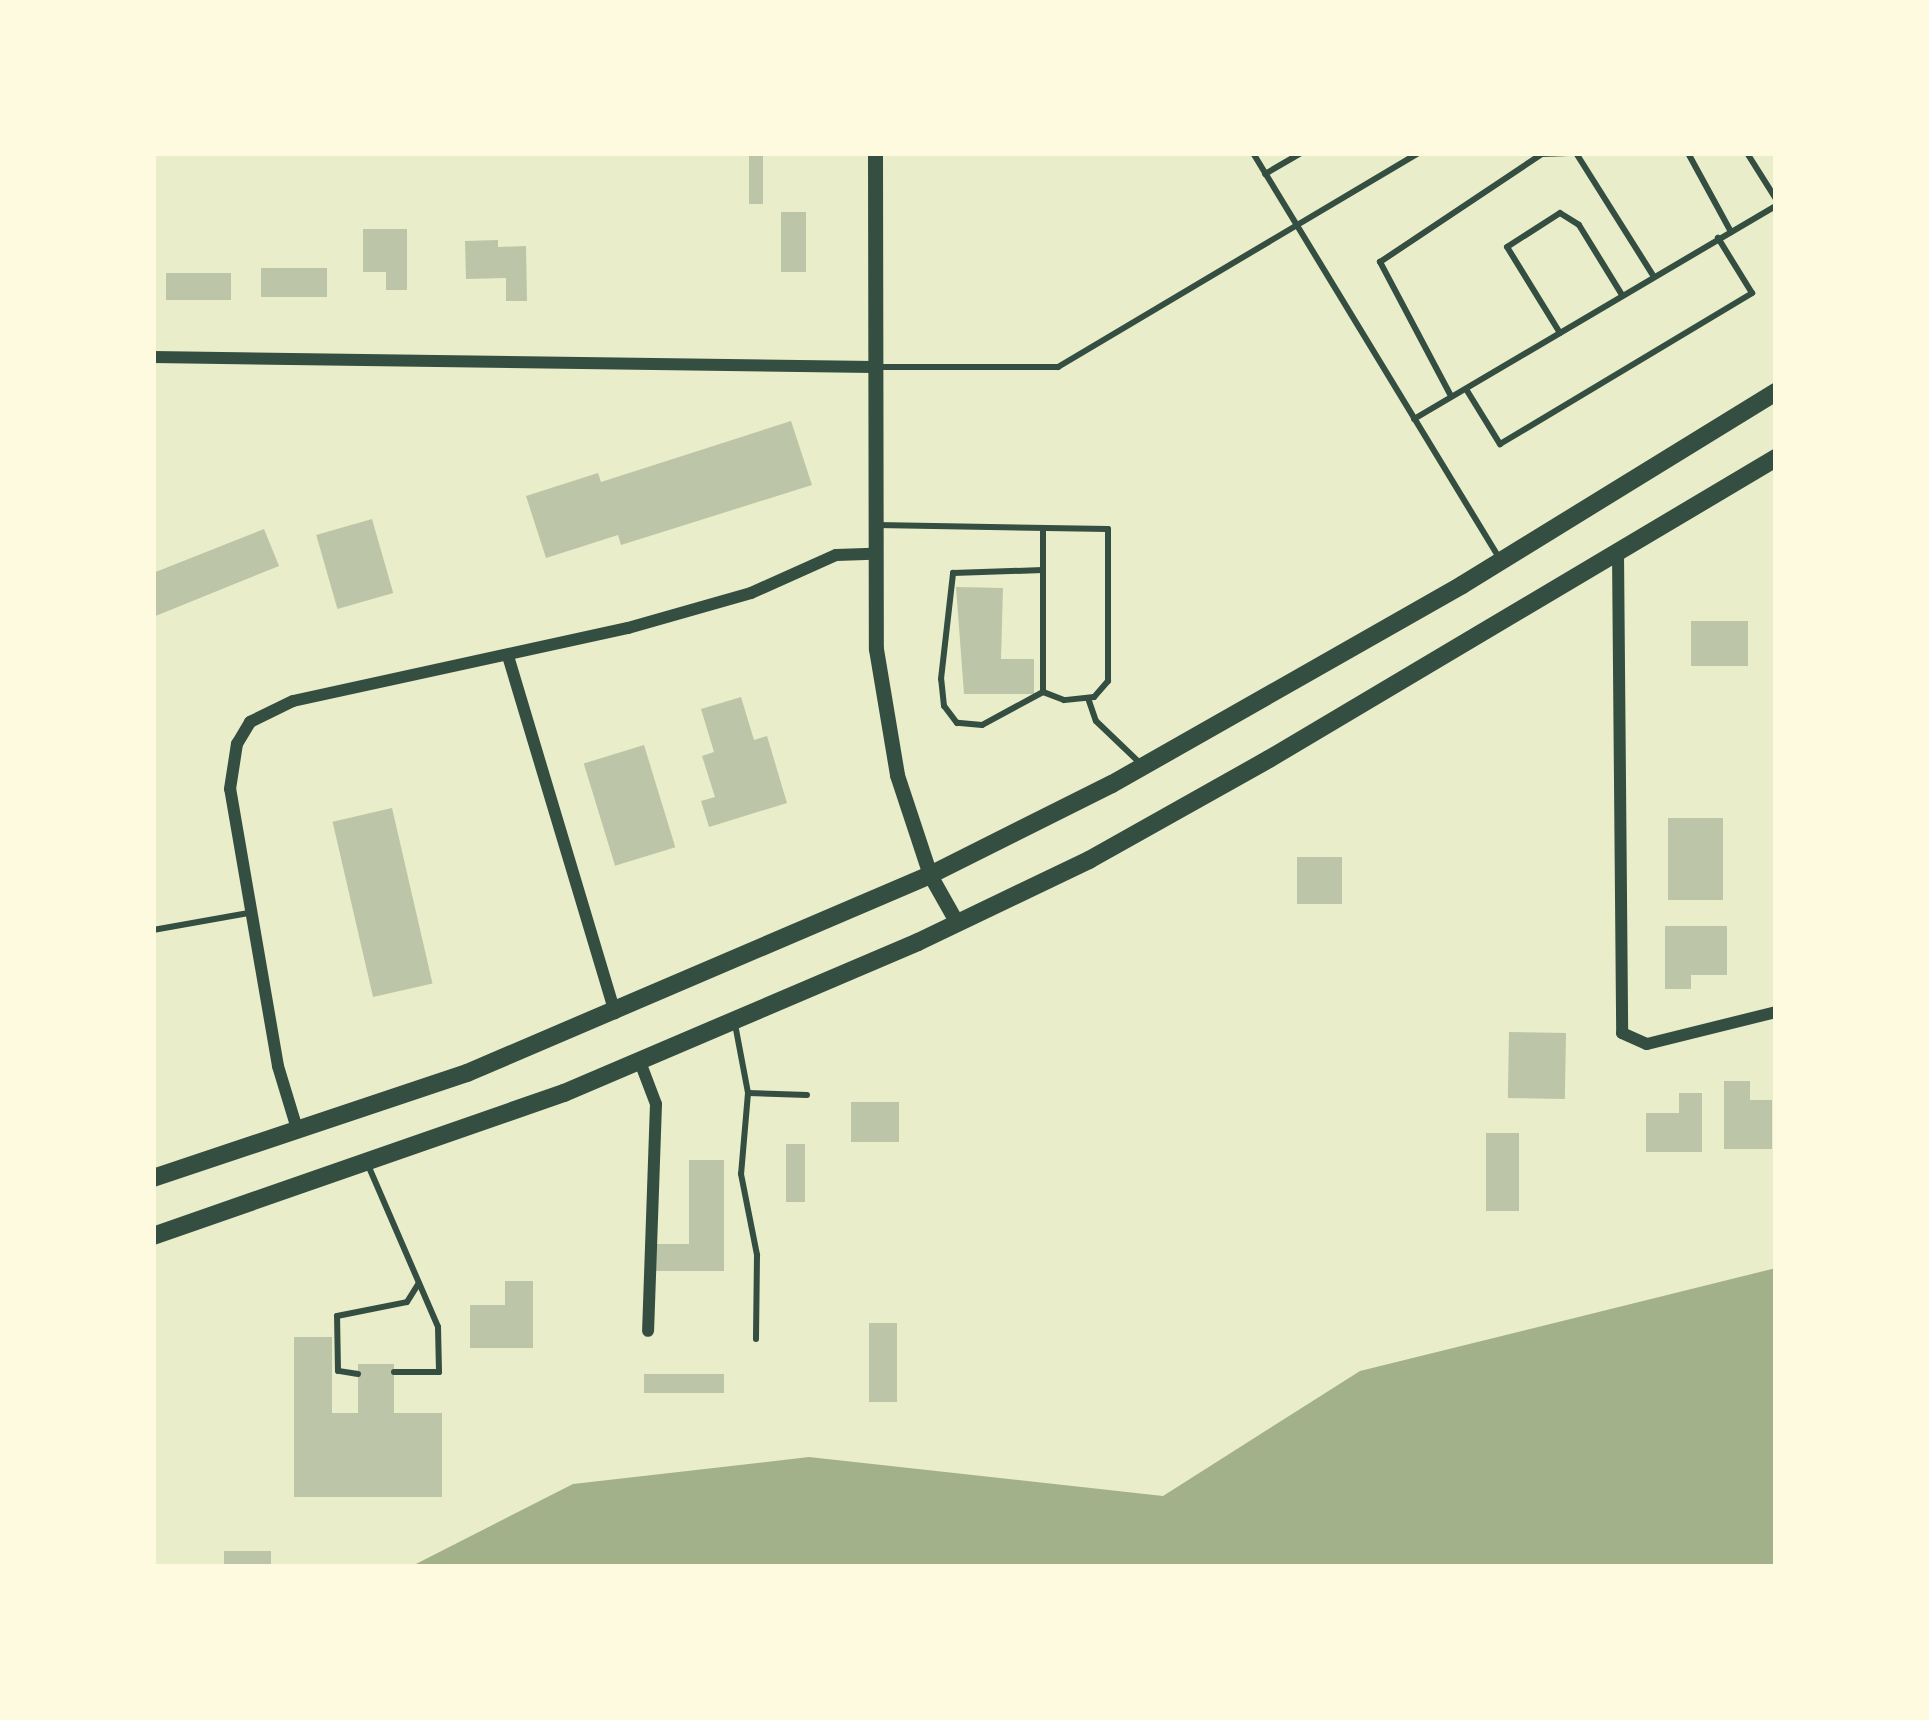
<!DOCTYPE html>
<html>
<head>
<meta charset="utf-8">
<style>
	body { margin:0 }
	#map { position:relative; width:1929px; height:1720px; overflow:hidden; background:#e9edc9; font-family:Cabin,sans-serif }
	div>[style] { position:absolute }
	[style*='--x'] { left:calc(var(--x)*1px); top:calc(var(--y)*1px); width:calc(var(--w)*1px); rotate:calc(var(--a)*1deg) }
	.water>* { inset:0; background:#a3b18a }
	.building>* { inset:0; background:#bcc5a7; transform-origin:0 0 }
	.service>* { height:6px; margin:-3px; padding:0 3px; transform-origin:3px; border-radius:3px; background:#344e41 }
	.minor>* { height:12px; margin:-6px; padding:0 6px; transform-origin:6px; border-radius:6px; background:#344e41 }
	.tertiary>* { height:15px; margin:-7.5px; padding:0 7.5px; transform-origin:7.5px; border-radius:7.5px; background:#344e41 }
	.trunk>* { height:18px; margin:-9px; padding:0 9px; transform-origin:9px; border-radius:9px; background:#344e41 }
	span { translate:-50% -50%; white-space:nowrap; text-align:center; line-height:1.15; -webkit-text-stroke:12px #fefae0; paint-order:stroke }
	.frame { position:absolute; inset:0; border:156px solid #fefae0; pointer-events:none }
</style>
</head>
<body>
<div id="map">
	<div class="water">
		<i style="clip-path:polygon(1776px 1268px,1776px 1567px,410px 1567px,573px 1484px,809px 1457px,1163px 1496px,1360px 1371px)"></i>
	</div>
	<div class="building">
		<i style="left:749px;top:156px;width:14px;height:48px"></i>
		<i style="left:781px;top:212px;width:25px;height:60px"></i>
		<i style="clip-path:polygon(363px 229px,407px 229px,407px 290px,386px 290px,386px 272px,363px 272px)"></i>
		<i style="clip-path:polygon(498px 240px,498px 247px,526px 246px,527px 301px,506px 301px,506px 278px,466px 279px,465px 241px)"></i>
		<i style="left:261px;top:268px;width:66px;height:29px"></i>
		<i style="left:166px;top:273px;width:65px;height:27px"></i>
		<i style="clip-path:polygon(791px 421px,812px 485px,621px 545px,618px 535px,546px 558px,526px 496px,598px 473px,601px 482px)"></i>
		<i style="left:372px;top:519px;width:77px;height:58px;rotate:74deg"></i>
		<i style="clip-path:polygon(264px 529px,279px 566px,153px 617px,153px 573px)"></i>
		<i style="clip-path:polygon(956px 587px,1003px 588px,1001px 659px,1034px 659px,1034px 694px,964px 694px)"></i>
		<i style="left:1691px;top:621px;width:57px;height:45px"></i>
		<i style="clip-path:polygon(741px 697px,754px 740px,767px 736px,787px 803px,709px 827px,701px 801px,715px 797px,702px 756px,714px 752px,701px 709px)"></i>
		<i style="left:644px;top:745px;width:107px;height:63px;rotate:73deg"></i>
		<i style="left:392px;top:808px;width:180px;height:61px;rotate:77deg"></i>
		<i style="left:1668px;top:818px;width:55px;height:82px"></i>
		<i style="left:1297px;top:857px;width:45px;height:47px"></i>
		<i style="clip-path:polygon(1665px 926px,1727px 926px,1727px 975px,1691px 975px,1691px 989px,1665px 989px)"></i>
		<i style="left:1509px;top:1032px;width:57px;height:66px;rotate:1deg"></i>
		<i style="clip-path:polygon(1724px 1081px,1750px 1081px,1750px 1100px,1772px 1100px,1772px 1149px,1724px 1149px)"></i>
		<i style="clip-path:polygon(1679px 1093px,1702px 1093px,1702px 1152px,1646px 1152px,1646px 1113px,1679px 1113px)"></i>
		<i style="left:851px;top:1102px;width:48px;height:40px"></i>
		<i style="left:1486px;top:1133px;width:33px;height:78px"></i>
		<i style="left:786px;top:1144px;width:19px;height:58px"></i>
		<i style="clip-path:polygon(689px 1160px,724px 1160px,724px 1271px,656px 1271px,656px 1244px,689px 1244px)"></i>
		<i style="clip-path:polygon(505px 1281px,533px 1281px,533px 1348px,470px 1348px,470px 1305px,505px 1305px)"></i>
		<i style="left:869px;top:1323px;width:28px;height:79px"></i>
		<i style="clip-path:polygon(294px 1337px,332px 1337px,332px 1413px,358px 1413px,358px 1364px,394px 1364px,394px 1413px,442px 1413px,442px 1497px,294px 1497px)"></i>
		<i style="left:644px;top:1374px;width:80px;height:19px"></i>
		<i style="left:224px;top:1551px;width:47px;height:16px"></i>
	</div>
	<div class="service">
		<i style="--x:1253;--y:153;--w:474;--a:58.7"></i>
		<i style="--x:1576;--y:153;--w:146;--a:57.8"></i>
		<i style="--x:1688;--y:153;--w:90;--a:61.4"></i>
		<i style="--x:1747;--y:153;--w:54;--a:57.8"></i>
		<i style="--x:1265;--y:174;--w:42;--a:-30.3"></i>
		<i style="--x:1560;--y:333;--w:101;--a:-121.6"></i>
		<i style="--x:1507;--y:247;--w:63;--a:-32.7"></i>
		<i style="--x:1560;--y:213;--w:22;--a:32"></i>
		<i style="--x:1579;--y:225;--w:82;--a:58.4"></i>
		<i style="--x:875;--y:367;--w:183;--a:0"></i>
		<i style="--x:1058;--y:367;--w:420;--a:-30.7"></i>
		<i style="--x:1466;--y:389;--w:65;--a:58.3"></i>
		<i style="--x:1500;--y:444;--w:294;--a:-30.9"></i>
		<i style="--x:1752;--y:293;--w:65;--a:-121.7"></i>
		<i style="--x:1451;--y:396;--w:152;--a:-117.9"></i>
		<i style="--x:1380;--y:262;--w:195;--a:-33.7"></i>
		<i style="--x:1542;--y:154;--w:34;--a:-2"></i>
		<i style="--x:1414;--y:419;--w:420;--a:-30.5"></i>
		<i style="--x:877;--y:525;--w:231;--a:1"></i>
		<i style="--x:1108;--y:529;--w:152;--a:90"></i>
		<i style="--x:1108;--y:681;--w:21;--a:131"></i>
		<i style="--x:1094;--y:697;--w:30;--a:174"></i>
		<i style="--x:1064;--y:700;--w:22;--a:-159"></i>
		<i style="--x:1043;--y:692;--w:164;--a:-90"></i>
		<i style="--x:1043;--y:692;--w:69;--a:151.6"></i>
		<i style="--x:982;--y:725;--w:25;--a:-175"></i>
		<i style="--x:957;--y:723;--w:21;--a:-127"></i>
		<i style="--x:944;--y:706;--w:27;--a:-96"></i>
		<i style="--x:941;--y:679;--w:107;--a:-83.5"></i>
		<i style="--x:953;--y:573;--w:90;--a:-1.9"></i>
		<i style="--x:1088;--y:698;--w:24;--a:71"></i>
		<i style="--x:1096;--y:721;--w:62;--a:43.7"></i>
		<i style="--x:153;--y:930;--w:97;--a:-10.1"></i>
		<i style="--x:735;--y:1024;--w:70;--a:79.3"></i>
		<i style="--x:748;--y:1093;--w:81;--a:94.9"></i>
		<i style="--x:741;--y:1174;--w:83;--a:78.8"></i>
		<i style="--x:757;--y:1255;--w:84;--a:90.7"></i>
		<i style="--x:748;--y:1093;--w:59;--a:1.9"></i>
		<i style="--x:368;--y:1165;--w:176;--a:66.6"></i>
		<i style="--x:438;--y:1327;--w:45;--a:88.7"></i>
		<i style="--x:439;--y:1372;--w:45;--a:180"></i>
		<i style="--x:358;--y:1374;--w:20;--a:-171"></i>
		<i style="--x:338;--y:1371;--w:55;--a:-91"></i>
		<i style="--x:337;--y:1316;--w:71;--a:-11.3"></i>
		<i style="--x:407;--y:1302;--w:22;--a:-58"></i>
	</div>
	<div class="minor">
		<i style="--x:153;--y:357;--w:721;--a:0.79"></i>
		<i style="--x:1618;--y:553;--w:480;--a:89.5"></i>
		<i style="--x:1622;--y:1033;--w:27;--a:24"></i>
		<i style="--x:1647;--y:1044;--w:133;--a:-13.9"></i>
		<i style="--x:508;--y:656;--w:373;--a:73.3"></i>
		<i style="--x:640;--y:1062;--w:45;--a:69.1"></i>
		<i style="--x:656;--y:1104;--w:227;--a:92"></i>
		<i style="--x:298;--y:1132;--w:69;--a:-106.9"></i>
		<i style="--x:278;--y:1066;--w:281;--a:-99.8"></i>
		<i style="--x:230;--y:789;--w:46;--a:-81.2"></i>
		<i style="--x:237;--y:744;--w:26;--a:-59"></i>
		<i style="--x:250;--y:722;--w:48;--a:-26"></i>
		<i style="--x:293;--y:701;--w:343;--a:-12.3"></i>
		<i style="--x:628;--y:628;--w:128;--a:-15.9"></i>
		<i style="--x:751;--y:593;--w:93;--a:-24.1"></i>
		<i style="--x:836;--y:555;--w:37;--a:-2"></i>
	</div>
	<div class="tertiary">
		<i style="--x:875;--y:153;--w:496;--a:89.9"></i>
		<i style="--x:876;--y:649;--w:128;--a:80.5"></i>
		<i style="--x:897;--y:775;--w:105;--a:71.7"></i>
		<i style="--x:930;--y:875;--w:55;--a:60.6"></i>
	</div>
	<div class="trunk">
		<i style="--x:153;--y:1178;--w:331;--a:-18.5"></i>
		<i style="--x:467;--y:1073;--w:504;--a:-23.15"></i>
		<i style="--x:930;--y:875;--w:203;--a:-26.6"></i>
		<i style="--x:1112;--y:784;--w:403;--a:-29.6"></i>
		<i style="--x:1462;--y:585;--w:369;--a:-31.6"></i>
		<i style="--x:153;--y:1236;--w:435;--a:-19.2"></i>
		<i style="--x:564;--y:1093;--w:385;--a:-23.1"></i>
		<i style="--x:918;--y:942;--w:190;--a:-25.6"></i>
		<i style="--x:1089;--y:860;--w:206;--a:-29.3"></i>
		<i style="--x:1269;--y:759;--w:590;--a:-30.7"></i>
	</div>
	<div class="frame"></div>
</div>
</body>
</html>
